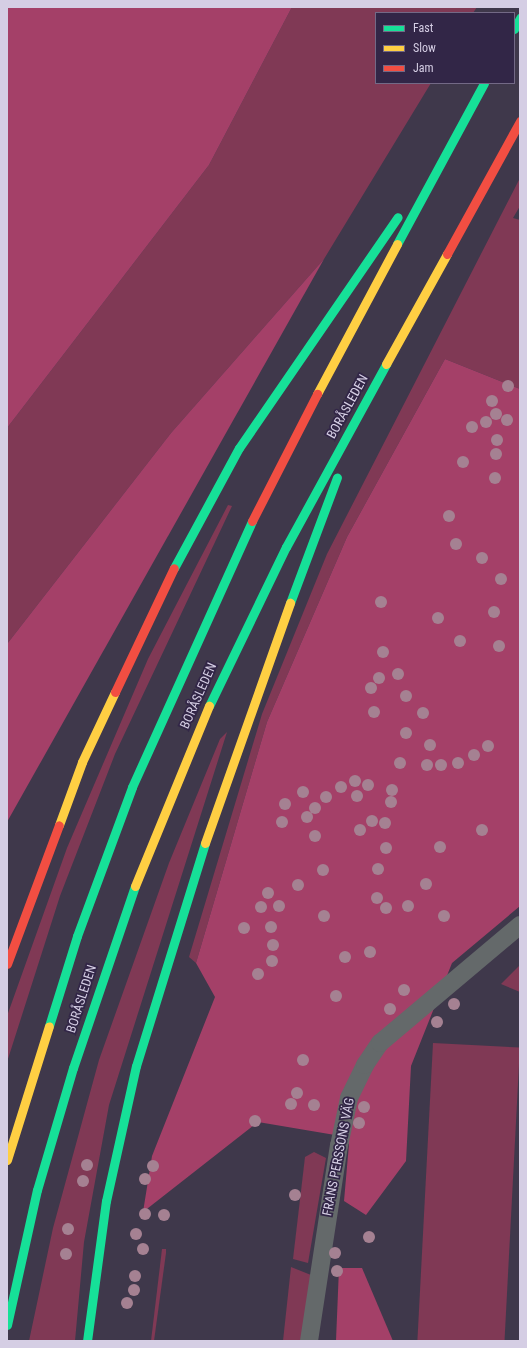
<!DOCTYPE html>
<html>
<head>
<meta charset="utf-8">
<style>
	body { margin:0 }
	#map { position:relative; width:527px; height:1348px; overflow:hidden; background:#3f384b; font-family:"Roboto Condensed",sans-serif }
	div>[style] { position:absolute }
	[style*='--x'] { left:calc(var(--x)*1px); top:calc(var(--y)*1px); width:calc(var(--w)*1px); rotate:calc(var(--a)*1deg) }
	.green>* { inset:0; background:#803955; transform-origin:0 0 }
	.forest>* { inset:0; background:#a44068 }
	.street>* { height:18px; margin:-9px; padding:0 9px; transform-origin:9px; border-radius:9px; background:#64696a }
	.fast>* { height:9px; margin:-4.5px; padding:0 4.5px; transform-origin:4.5px; border-radius:4.5px; background:#16e098 }
	.slow>* { height:9px; margin:-4.5px; padding:0 4.5px; transform-origin:4.5px; border-radius:4.5px; background:#ffcf43 }
	.jam>* { height:9px; margin:-4.5px; padding:0 4.5px; transform-origin:4.5px; border-radius:4.5px; background:#f24e42 }
	.trees>* { width:12px; height:12px; margin:-6px; border-radius:50%; background:#a58192 }
	span { translate:-50% -50%; white-space:nowrap; text-align:center; line-height:1.15; -webkit-text-stroke:3.5px #322647; paint-order:stroke }
	.street-label { font-size:13px; color:#d5cee4 }
	.frame { position:absolute; inset:0; border:8px solid #d5cee4; pointer-events:none }
	.legend { position:absolute; left:375px; top:12px; width:140px; height:72px; box-sizing:border-box; background:#322647; border:1px solid #736986; margin:0; padding:5px 7px; list-style:none; font-size:12px; color:#d5cee4 }
	.legend li { display:flex; align-items:center; gap:8px; height:20px }
	.legend b { width:20px; border:1px solid #736986 }
</style>
</head>
<body>
<div id="map">
	<div class="green">
		<i style="clip-path:polygon(292px 7px,477px 7px,473px 13px,376px 13px,376px 83px,431px 83px,324px 259px,171px 433px,7px 644px,7px 428px,209px 165px)"></i>
		<i style="clip-path:polygon(520px 178px,520px 206px,513px 218px,520px 220px,520px 389px,445px 359px,347px 537px,267px 722px,196px 963px,189px 957px,262px 714px,327px 554px)"></i>
		<i style="clip-path:polygon(228px 505px,232px 506px,115px 754px,60px 896px,7px 1062px,7px 1016px,67px 848px,148px 659px)"></i>
		<i style="clip-path:polygon(227px 732px,109px 1105px,84px 1242px,75px 1341px,29px 1341px,53px 1228px,99px 1060px,169px 863px,220px 739px)"></i>
		<i style="clip-path:polygon(520px 965px,520px 992px,501px 984px)"></i>
		<i style="left:433px;top:1043px;width:87px;height:298px;rotate:3deg"></i>
		<i style="clip-path:polygon(314px 1152px,326px 1158px,308px 1263px,293px 1259px,305px 1157px)"></i>
		<i style="clip-path:polygon(162px 1249px,166px 1249px,166px 1253px,154px 1341px,151px 1341px)"></i>
		<i style="clip-path:polygon(291px 1267px,311px 1275px,301px 1341px,283px 1341px)"></i>
	</div>
	<div class="forest">
		<i style="clip-path:polygon(7px 7px,292px 7px,209px 165px,7px 428px)"></i>
		<i style="clip-path:polygon(324px 259px,7px 822px,7px 644px,171px 433px)"></i>
		<i style="clip-path:polygon(445px 359px,520px 389px,520px 906px,452px 963px,411px 1066px,406px 1161px,366px 1215px,344px 1201px,349px 1144px,335px 1135px,258px 1122px,143px 1212px,152px 1156px,215px 997px,196px 963px,267px 722px,347px 537px)"></i>
		<i style="clip-path:polygon(339px 1268px,362px 1268px,393px 1341px,336px 1341px)"></i>
	</div>
	<div class="street">
		<i style="--x:309;--y:1341;--w:197;--a:-81.3"></i>
		<i style="--x:339;--y:1146;--w:49;--a:-78.2"></i>
		<i style="--x:349;--y:1098;--w:37;--a:-64"></i>
		<i style="--x:365;--y:1065;--w:27;--a:-56"></i>
		<i style="--x:380;--y:1043;--w:183;--a:-40.1"></i>
	</div>
	<div class="fast">
		<i style="--x:514;--y:29;--w:13;--a:-61"></i>
		<i style="--x:397;--y:244;--w:183;--a:-61.6"></i>
		<i style="--x:174;--y:568;--w:136;--a:-61.6"></i>
		<i style="--x:239;--y:448;--w:280;--a:-55.5"></i>
		<i style="--x:290;--y:603;--w:134;--a:-69.5"></i>
		<i style="--x:209;--y:706;--w:177;--a:-64.2"></i>
		<i style="--x:286;--y:547;--w:209;--a:-61.3"></i>
		<i style="--x:49;--y:1026;--w:94;--a:-72.7"></i>
		<i style="--x:77;--y:936;--w:159;--a:-69.7"></i>
		<i style="--x:132;--y:787;--w:292;--a:-65.7"></i>
		<i style="--x:7;--y:1325;--w:138;--a:-77.5"></i>
		<i style="--x:37;--y:1190;--w:127;--a:-73.6"></i>
		<i style="--x:73;--y:1068;--w:192;--a:-71.2"></i>
		<i style="--x:87;--y:1341;--w:141;--a:-82.3"></i>
		<i style="--x:106;--y:1201;--w:138;--a:-77.5"></i>
		<i style="--x:136;--y:1066;--w:233;--a:-72.8"></i>
	</div>
	<div class="slow">
		<i style="--x:386;--y:364;--w:126;--a:-61"></i>
		<i style="--x:317;--y:394;--w:170;--a:-61.9"></i>
		<i style="--x:59;--y:825;--w:67;--a:-69.9"></i>
		<i style="--x:82;--y:762;--w:77;--a:-64.8"></i>
		<i style="--x:205;--y:843;--w:255;--a:-70.5"></i>
		<i style="--x:135;--y:886;--w:195;--a:-67.7"></i>
		<i style="--x:7;--y:1160;--w:140;--a:-72.6"></i>
	</div>
	<div class="jam">
		<i style="--x:447;--y:254;--w:152;--a:-61.2"></i>
		<i style="--x:252;--y:521;--w:143;--a:-62.9"></i>
		<i style="--x:115;--y:692;--w:137;--a:-64.6"></i>
		<i style="--x:7;--y:964;--w:148;--a:-69.5"></i>
	</div>
	<div class="trees">
		<i style="left:508px;top:386px"></i>
		<i style="left:492px;top:401px"></i>
		<i style="left:496px;top:414px"></i>
		<i style="left:507px;top:420px"></i>
		<i style="left:486px;top:422px"></i>
		<i style="left:472px;top:427px"></i>
		<i style="left:497px;top:440px"></i>
		<i style="left:496px;top:454px"></i>
		<i style="left:463px;top:462px"></i>
		<i style="left:495px;top:478px"></i>
		<i style="left:449px;top:516px"></i>
		<i style="left:456px;top:544px"></i>
		<i style="left:482px;top:558px"></i>
		<i style="left:501px;top:579px"></i>
		<i style="left:381px;top:602px"></i>
		<i style="left:494px;top:612px"></i>
		<i style="left:438px;top:618px"></i>
		<i style="left:460px;top:641px"></i>
		<i style="left:499px;top:646px"></i>
		<i style="left:383px;top:652px"></i>
		<i style="left:398px;top:674px"></i>
		<i style="left:379px;top:678px"></i>
		<i style="left:371px;top:688px"></i>
		<i style="left:406px;top:696px"></i>
		<i style="left:374px;top:712px"></i>
		<i style="left:423px;top:713px"></i>
		<i style="left:406px;top:733px"></i>
		<i style="left:430px;top:745px"></i>
		<i style="left:488px;top:746px"></i>
		<i style="left:474px;top:755px"></i>
		<i style="left:400px;top:763px"></i>
		<i style="left:458px;top:763px"></i>
		<i style="left:427px;top:765px"></i>
		<i style="left:441px;top:765px"></i>
		<i style="left:355px;top:781px"></i>
		<i style="left:368px;top:785px"></i>
		<i style="left:341px;top:787px"></i>
		<i style="left:392px;top:790px"></i>
		<i style="left:303px;top:792px"></i>
		<i style="left:357px;top:796px"></i>
		<i style="left:326px;top:797px"></i>
		<i style="left:391px;top:802px"></i>
		<i style="left:285px;top:804px"></i>
		<i style="left:315px;top:808px"></i>
		<i style="left:307px;top:817px"></i>
		<i style="left:372px;top:821px"></i>
		<i style="left:282px;top:822px"></i>
		<i style="left:385px;top:823px"></i>
		<i style="left:360px;top:830px"></i>
		<i style="left:482px;top:830px"></i>
		<i style="left:315px;top:836px"></i>
		<i style="left:440px;top:847px"></i>
		<i style="left:386px;top:848px"></i>
		<i style="left:378px;top:869px"></i>
		<i style="left:323px;top:870px"></i>
		<i style="left:426px;top:884px"></i>
		<i style="left:298px;top:885px"></i>
		<i style="left:268px;top:893px"></i>
		<i style="left:377px;top:898px"></i>
		<i style="left:279px;top:906px"></i>
		<i style="left:408px;top:906px"></i>
		<i style="left:261px;top:907px"></i>
		<i style="left:386px;top:908px"></i>
		<i style="left:324px;top:916px"></i>
		<i style="left:444px;top:916px"></i>
		<i style="left:271px;top:927px"></i>
		<i style="left:244px;top:928px"></i>
		<i style="left:273px;top:945px"></i>
		<i style="left:370px;top:952px"></i>
		<i style="left:345px;top:957px"></i>
		<i style="left:272px;top:961px"></i>
		<i style="left:258px;top:974px"></i>
		<i style="left:404px;top:990px"></i>
		<i style="left:336px;top:996px"></i>
		<i style="left:454px;top:1004px"></i>
		<i style="left:390px;top:1009px"></i>
		<i style="left:437px;top:1022px"></i>
		<i style="left:303px;top:1060px"></i>
		<i style="left:297px;top:1093px"></i>
		<i style="left:291px;top:1104px"></i>
		<i style="left:314px;top:1105px"></i>
		<i style="left:364px;top:1107px"></i>
		<i style="left:255px;top:1121px"></i>
		<i style="left:359px;top:1123px"></i>
		<i style="left:87px;top:1165px"></i>
		<i style="left:153px;top:1166px"></i>
		<i style="left:145px;top:1179px"></i>
		<i style="left:83px;top:1181px"></i>
		<i style="left:295px;top:1195px"></i>
		<i style="left:145px;top:1214px"></i>
		<i style="left:164px;top:1215px"></i>
		<i style="left:68px;top:1229px"></i>
		<i style="left:136px;top:1234px"></i>
		<i style="left:369px;top:1237px"></i>
		<i style="left:143px;top:1249px"></i>
		<i style="left:335px;top:1253px"></i>
		<i style="left:66px;top:1254px"></i>
		<i style="left:337px;top:1271px"></i>
		<i style="left:135px;top:1276px"></i>
		<i style="left:134px;top:1290px"></i>
		<i style="left:127px;top:1303px"></i>
	</div>
	<div class="street-label">
		<span style="left:348px;top:407px;rotate:-61deg">BORÅSLEDEN</span>
		<span style="left:199px;top:696px;rotate:-66deg">BORÅSLEDEN</span>
		<span style="left:82px;top:999px;rotate:-72deg">BORÅSLEDEN</span>
		<span style="left:339px;top:1157px;rotate:-79deg">FRANS PERSSONS VÄG</span>
	</div>
	<div class="frame"></div>
	<ul class="legend">
	<li><b style="height:5px;background:#16e098"></b>Fast</li>
	<li><b style="height:5px;background:#ffcf43"></b>Slow</li>
	<li><b style="height:5px;background:#f24e42"></b>Jam</li>
	</ul>
</div>
</body>
</html>
